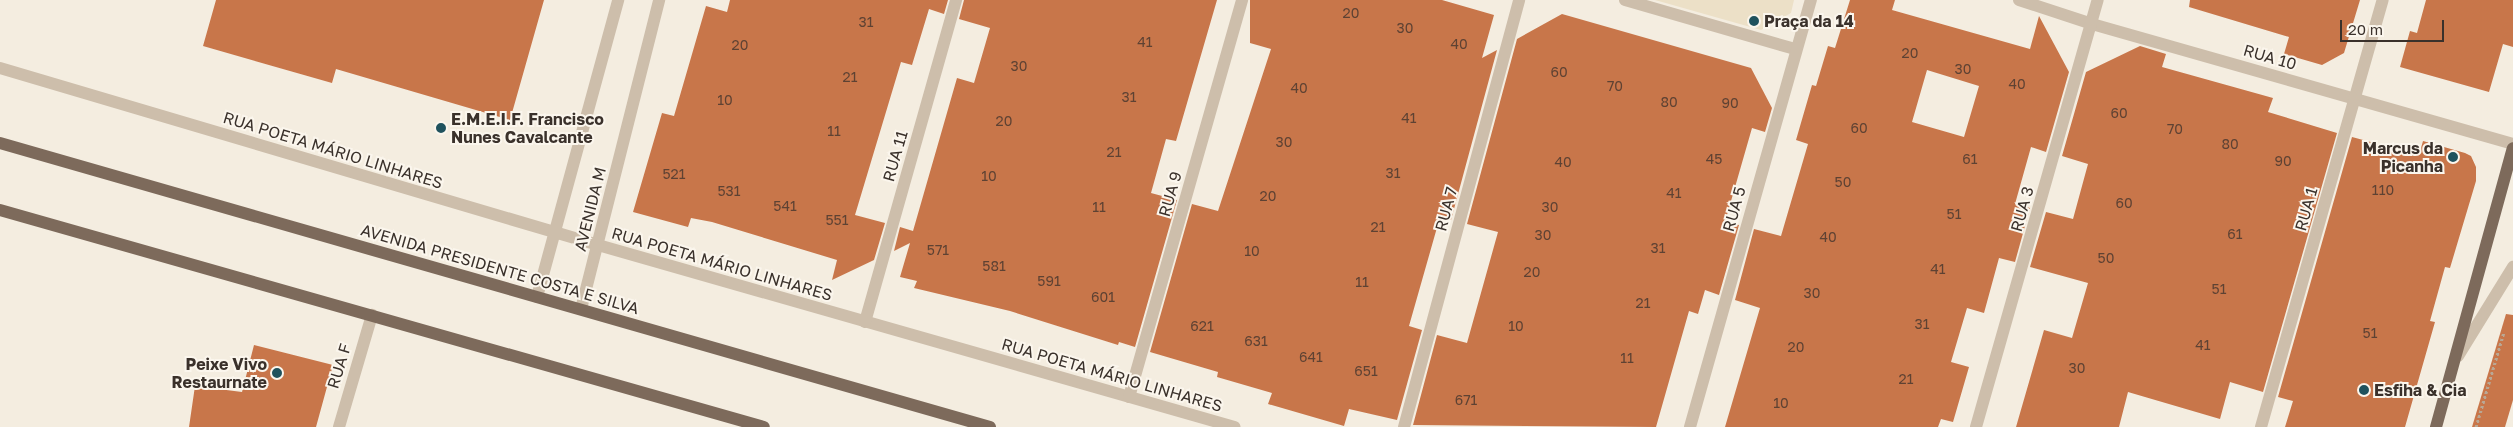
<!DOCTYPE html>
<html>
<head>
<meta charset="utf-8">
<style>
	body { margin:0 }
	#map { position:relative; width:2513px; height:427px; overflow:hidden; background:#f4ede0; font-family:"Golos Text",sans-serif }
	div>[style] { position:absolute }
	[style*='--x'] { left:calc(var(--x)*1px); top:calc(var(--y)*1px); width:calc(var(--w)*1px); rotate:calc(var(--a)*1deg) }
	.plaza>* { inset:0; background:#ece0c7 }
	.building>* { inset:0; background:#c8764a }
	.path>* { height:3px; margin-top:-1.5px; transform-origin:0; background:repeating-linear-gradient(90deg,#b9a895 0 2.5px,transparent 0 5px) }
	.minor>* { height:12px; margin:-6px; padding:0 6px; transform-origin:6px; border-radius:6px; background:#cdbeab }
	.major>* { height:12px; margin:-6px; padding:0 6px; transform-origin:6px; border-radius:6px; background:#7d6a5b }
	.dots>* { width:14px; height:14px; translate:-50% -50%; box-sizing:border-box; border:2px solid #fbf6ed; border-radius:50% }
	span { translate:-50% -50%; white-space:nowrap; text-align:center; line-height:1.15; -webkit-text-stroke:4px #fbf6ed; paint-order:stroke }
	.number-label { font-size:14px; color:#5e4233 }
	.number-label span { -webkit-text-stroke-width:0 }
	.poi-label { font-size:16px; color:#3a312b; font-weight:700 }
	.left { translate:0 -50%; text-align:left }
	.right { translate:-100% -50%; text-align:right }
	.street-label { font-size:16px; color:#3a312b }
	.scale { position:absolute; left:2340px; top:20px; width:104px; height:22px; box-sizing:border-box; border:2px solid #3a312b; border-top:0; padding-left:6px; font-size:15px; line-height:18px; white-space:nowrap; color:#3a312b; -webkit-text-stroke:4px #fbf6ed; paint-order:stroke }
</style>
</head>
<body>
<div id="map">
	<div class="plaza">
		<i style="clip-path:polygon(1655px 0,1794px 0,1791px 13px,1761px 30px)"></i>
	</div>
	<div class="building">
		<i style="clip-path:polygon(216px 0,544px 0,510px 120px,336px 69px,332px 83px,203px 46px)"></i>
		<i style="clip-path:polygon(730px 0,948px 0,944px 14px,929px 9px,912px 65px,901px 62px,855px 215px,885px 223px,874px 260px,832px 280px,837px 260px,712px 222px,691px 218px,688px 227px,633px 212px,662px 113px,674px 116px,706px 6px,727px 12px)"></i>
		<i style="clip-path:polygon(964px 0,1217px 0,1176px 141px,1166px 139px,1151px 193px,1177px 200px,1135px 347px,1119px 342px,1118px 345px,1010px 311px,914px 288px,917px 281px,900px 277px,910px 243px,894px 251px,900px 227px,913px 231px,957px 78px,974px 83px,990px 28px,959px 19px)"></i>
		<i style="clip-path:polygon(1250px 0,1442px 0,1494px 15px,1482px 58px,1497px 50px,1451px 220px,1440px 217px,1409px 326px,1422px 330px,1397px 420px,1349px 409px,1344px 426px,1268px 404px,1272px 393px,1217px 377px,1218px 372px,1150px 352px,1192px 204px,1218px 211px,1271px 49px,1250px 43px)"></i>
		<i style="clip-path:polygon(evenodd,1850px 0,1895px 0,1892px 10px,2030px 49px,2039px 16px,2069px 72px,2046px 152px,2031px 147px,2015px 204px,2030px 208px,2015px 262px,1999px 258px,1984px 313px,1967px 308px,1951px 362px,1969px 367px,1953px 422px,1941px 419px,1938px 427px,1725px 427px,1760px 308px,1735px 300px,1754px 229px,1781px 236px,1808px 144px,1796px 140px,1812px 85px,1816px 86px,1828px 46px,1835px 48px,1850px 0,1927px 70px,1979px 86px,1964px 137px,1912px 122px,1927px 70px)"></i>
		<i style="clip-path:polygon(2190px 0,2360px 0,2344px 53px,2322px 65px,2284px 54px,2289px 37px,2189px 7px)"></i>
		<i style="clip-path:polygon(2426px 0,2513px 0,2513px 47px,2503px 44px,2489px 92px,2400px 67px,2410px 31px,2417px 33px)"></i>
		<i style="clip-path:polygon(1562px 14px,1751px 68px,1772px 108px,1765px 132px,1752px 128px,1725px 222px,1739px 225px,1719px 295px,1705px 290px,1698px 314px,1689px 311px,1656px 427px,1413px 425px,1437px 335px,1467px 343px,1498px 232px,1467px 224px,1517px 39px)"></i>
		<i style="clip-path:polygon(2140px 46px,2166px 54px,2162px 67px,2273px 98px,2268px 112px,2337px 133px,2263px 392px,2230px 382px,2220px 419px,2128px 392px,2119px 427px,2016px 427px,2044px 330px,2072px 338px,2088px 283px,2030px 267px,2046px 212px,2073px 219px,2088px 164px,2062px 156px,2086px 72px)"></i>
		<i style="clip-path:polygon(2352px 137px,2419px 155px,2423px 141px,2465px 153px,2471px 156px,2476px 167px,2476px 181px,2450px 268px,2445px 267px,2430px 321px,2435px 322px,2405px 427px,2285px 427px,2293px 401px,2278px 397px)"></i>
		<i style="clip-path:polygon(2506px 314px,2513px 315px,2513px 400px,2505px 427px,2472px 427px)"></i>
		<i style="clip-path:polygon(254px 345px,333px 365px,316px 427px,189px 427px,195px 386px,242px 392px)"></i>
	</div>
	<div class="path">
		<i style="--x:2476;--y:427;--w:99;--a:-73.6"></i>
	</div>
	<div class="minor">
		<i style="--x:1625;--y:0;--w:177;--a:16.1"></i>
		<i style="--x:2019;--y:0;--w:77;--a:18.2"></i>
		<i style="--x:2092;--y:24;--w:438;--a:15.9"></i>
		<i style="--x:0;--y:68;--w:624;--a:16.49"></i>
		<i style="--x:598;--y:245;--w:662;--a:15.95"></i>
		<i style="--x:537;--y:297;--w:308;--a:-74.7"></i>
		<i style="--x:581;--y:309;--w:319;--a:-75.8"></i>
		<i style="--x:865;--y:322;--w:335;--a:-74.2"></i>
		<i style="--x:2458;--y:356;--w:105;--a:-58.3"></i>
		<i style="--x:1129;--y:397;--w:413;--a:-74.1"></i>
		<i style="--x:339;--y:427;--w:117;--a:-73.6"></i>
		<i style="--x:1404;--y:427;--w:442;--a:-74.9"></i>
		<i style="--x:1690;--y:427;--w:444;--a:-74.2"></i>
		<i style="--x:1976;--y:427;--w:444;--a:-74.1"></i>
		<i style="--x:2261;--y:427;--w:444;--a:-74.1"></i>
	</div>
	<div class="major">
		<i style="--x:0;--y:143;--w:1030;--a:16.01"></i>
		<i style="--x:0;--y:210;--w:794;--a:15.86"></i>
		<i style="--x:2436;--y:427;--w:289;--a:-74.6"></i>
	</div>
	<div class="dots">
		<i style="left:1754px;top:21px;background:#1f525d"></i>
		<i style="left:441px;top:128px;background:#1f525d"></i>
		<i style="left:2453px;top:157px;background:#1f525d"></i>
		<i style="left:277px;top:373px;background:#1f525d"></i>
		<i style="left:2364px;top:390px;background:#1f525d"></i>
	</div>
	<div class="number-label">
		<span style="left:1351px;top:13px">20</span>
		<span style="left:866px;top:22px">31</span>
		<span style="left:1405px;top:28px">30</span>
		<span style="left:1145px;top:42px">41</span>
		<span style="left:1459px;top:44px">40</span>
		<span style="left:740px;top:45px">20</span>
		<span style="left:1910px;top:53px">20</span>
		<span style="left:1019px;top:66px">30</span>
		<span style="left:1963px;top:69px">30</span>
		<span style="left:1559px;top:72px">60</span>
		<span style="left:850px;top:77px">21</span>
		<span style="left:2017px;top:84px">40</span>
		<span style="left:1615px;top:86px">70</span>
		<span style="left:1299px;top:88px">40</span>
		<span style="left:1129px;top:97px">31</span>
		<span style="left:725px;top:100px">10</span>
		<span style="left:1669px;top:102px">80</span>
		<span style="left:1730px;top:103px">90</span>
		<span style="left:2119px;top:113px">60</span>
		<span style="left:1409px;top:118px">41</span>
		<span style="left:1004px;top:121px">20</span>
		<span style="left:1859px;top:128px">60</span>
		<span style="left:2175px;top:129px">70</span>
		<span style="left:834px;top:131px">11</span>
		<span style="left:1284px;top:142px">30</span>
		<span style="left:2230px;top:144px">80</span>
		<span style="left:1114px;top:152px">21</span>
		<span style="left:1714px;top:159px">45</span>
		<span style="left:1970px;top:159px">61</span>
		<span style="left:2283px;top:161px">90</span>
		<span style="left:1563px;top:162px">40</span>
		<span style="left:1393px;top:173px">31</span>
		<span style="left:674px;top:174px">521</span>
		<span style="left:989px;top:176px">10</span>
		<span style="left:1843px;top:182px">50</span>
		<span style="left:2383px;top:190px">110</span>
		<span style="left:729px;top:191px">531</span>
		<span style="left:1674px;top:193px">41</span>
		<span style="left:1268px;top:196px">20</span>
		<span style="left:2124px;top:203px">60</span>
		<span style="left:785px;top:206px">541</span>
		<span style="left:1099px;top:207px">11</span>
		<span style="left:1550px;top:207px">30</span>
		<span style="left:1954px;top:214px">51</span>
		<span style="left:837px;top:220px">551</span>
		<span style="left:1378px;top:227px">21</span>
		<span style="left:2235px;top:234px">61</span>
		<span style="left:1543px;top:235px">30</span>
		<span style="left:1828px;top:237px">40</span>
		<span style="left:1658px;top:248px">31</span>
		<span style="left:938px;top:250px">571</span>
		<span style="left:1252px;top:251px">10</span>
		<span style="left:2106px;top:258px">50</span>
		<span style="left:994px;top:266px">581</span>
		<span style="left:1938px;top:269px">41</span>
		<span style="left:1532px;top:272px">20</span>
		<span style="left:1049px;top:281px">591</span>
		<span style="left:1362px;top:282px">11</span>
		<span style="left:2219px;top:289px">51</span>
		<span style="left:1812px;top:293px">30</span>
		<span style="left:1103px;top:297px">601</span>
		<span style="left:1643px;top:303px">21</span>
		<span style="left:1922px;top:324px">31</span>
		<span style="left:1202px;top:326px">621</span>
		<span style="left:1516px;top:326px">10</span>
		<span style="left:2370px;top:333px">51</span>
		<span style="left:1256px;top:341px">631</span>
		<span style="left:2203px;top:345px">41</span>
		<span style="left:1796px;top:347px">20</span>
		<span style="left:1311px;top:357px">641</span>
		<span style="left:1627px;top:358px">11</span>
		<span style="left:2077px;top:368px">30</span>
		<span style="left:1366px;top:371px">651</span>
		<span style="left:1906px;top:379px">21</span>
		<span style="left:1466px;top:400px">671</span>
		<span style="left:1781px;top:403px">10</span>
	</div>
	<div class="poi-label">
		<span class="left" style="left:1764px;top:21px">Praça da 14</span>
		<span class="left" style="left:451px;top:128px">E.M.E.I.F. Francisco<br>Nunes Cavalcante</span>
		<span class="right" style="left:2443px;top:157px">Marcus da<br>Picanha</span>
		<span class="right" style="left:267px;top:373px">Peixe Vivo<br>Restaurnate</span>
		<span class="left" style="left:2374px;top:390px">Esfiha &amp; Cia</span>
	</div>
	<div class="street-label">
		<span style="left:2270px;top:57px;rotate:16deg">RUA 10</span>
		<span style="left:333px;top:150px;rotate:17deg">RUA POETA MÁRIO LINHARES</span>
		<span style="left:895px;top:156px;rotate:-74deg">RUA 11</span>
		<span style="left:1170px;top:194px;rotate:-74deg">RUA 9</span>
		<span style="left:590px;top:209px;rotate:-76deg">AVENIDA M</span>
		<span style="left:1446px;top:209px;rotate:-75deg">RUA 7</span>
		<span style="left:1734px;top:209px;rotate:-74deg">RUA 5</span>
		<span style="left:2022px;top:209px;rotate:-74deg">RUA 3</span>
		<span style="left:2306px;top:209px;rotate:-74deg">RUA 1</span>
		<span style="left:722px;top:264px;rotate:16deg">RUA POETA MÁRIO LINHARES</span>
		<span style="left:500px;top:269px;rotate:16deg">AVENIDA PRESIDENTE COSTA E SILVA</span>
		<span style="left:339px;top:366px;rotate:-73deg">RUA F</span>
		<span style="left:1112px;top:375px;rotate:16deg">RUA POETA MÁRIO LINHARES</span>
	</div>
	<div class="scale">20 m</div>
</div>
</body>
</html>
